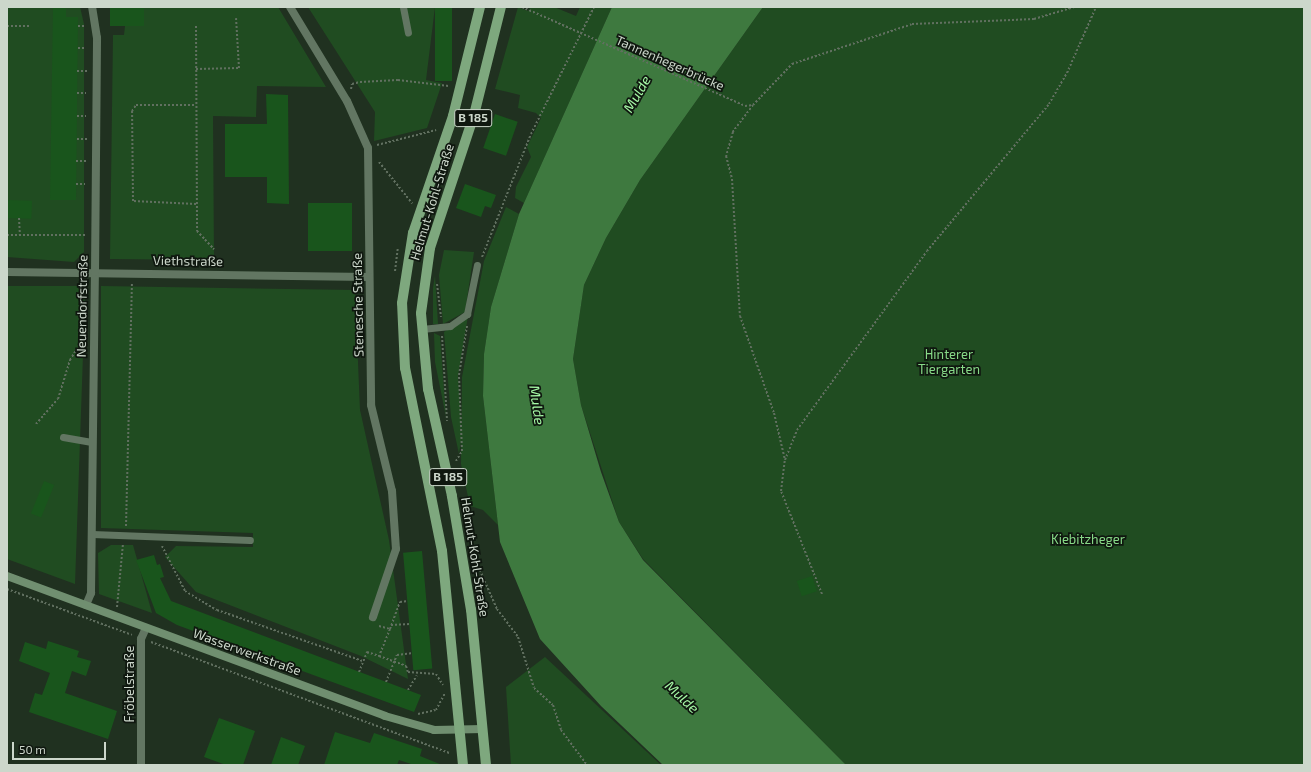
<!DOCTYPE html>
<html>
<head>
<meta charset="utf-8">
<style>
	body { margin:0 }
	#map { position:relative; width:1311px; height:772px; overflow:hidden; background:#203120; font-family:"Exo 2",sans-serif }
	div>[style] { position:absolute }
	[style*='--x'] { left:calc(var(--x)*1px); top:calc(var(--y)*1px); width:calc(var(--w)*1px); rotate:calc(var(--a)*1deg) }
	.green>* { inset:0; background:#204c21 }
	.water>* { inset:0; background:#3e793f }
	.building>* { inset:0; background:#19551c; transform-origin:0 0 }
	.path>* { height:2px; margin-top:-1px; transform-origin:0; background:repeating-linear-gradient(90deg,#617060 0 2px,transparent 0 4px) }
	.lane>* { height:7px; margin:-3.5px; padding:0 3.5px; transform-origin:3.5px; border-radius:3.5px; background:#627662 }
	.street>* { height:8px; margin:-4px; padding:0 4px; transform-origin:4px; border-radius:4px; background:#627662 }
	.secondary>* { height:8px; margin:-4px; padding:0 4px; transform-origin:4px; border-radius:4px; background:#708f70 }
	.primary>* { height:10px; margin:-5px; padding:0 5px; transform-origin:5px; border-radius:5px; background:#7ea87e }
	span { translate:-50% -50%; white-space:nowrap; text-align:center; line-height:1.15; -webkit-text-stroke:3.5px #0f170f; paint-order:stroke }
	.shield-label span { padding:1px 3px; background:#0f170f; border:1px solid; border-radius:3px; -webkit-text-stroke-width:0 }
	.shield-label { font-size:12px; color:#ccd7cb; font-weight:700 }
	.street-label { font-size:13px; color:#ccd7cb }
	.park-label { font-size:13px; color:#88da88 }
	.water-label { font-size:14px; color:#a7faa7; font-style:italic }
	.frame { position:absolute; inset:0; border:8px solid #ccd7cb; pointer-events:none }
	.scale { position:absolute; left:12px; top:742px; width:94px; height:18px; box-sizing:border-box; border:2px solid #ccd7cb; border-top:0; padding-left:5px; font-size:12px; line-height:14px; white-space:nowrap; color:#ccd7cb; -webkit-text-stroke:3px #0f170f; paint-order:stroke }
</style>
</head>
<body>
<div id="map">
	<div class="green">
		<i style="clip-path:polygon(7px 7px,80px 7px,84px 24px,84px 252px,74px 262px,7px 257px)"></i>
		<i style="clip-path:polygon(144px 7px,278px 7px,326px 87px,257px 86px,256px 117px,213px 116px,214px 260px,110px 259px,113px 35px,124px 35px,125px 26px,143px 26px)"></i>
		<i style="clip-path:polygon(308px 7px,435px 7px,426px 80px,442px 83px,427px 128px,374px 141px,375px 112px)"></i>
		<i style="clip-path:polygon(518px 7px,528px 11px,531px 7px,554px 7px,576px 16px,580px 7px,612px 7px,524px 203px,515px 198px,516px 187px,531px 157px,527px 147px,541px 118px,536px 113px,518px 108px,520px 95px,495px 89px)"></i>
		<i style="clip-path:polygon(763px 7px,1304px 7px,1304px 765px,846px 765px,643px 559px,619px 522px,581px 405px,573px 359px,584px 285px,606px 238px,640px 180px)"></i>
		<i style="clip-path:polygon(506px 207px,519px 214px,491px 307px,484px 354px,483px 396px,498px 525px,483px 510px,470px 506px,461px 464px,462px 377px,484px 261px)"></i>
		<i style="clip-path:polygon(444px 250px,474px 252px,465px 312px,443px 324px,439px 275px)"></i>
		<i style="clip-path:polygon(435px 276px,438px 324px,433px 324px,433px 288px)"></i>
		<i style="clip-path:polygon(7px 286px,77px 286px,85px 297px,75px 584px,7px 559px)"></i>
		<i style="clip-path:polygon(101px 286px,355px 290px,360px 410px,389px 540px,408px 679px,361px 656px,196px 592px,165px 557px,176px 546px,253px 547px,253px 533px,101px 528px)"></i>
		<i style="clip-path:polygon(468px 316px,458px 376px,462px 435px,459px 454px,451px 417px,444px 332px)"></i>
		<i style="clip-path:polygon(434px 333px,440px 336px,446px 417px,435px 362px)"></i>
		<i style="clip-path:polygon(111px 545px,133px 545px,152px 613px,99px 594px,98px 553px)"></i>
		<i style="clip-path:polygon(545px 657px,661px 765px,511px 765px,506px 687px)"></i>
	</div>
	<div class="water">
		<i style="clip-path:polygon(612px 7px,763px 7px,640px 180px,606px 238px,584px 285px,573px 359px,581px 405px,601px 472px,619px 522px,643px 560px,846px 765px,663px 765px,601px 706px,540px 639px,500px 542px,483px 396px,484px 354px,491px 307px,519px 214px)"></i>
	</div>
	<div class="building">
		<i style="clip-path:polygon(53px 7px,66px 7px,66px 17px,78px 17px,76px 200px,50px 200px)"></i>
		<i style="left:110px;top:7px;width:34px;height:19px"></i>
		<i style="left:435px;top:7px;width:17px;height:74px"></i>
		<i style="clip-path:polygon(266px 94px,288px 95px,289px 204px,267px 203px,267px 177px,225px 177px,225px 124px,267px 124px)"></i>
		<i style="left:495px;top:114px;width:24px;height:36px;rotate:19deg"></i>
		<i style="clip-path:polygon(465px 184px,496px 195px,491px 208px,485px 206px,481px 217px,456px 208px)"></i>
		<i style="left:7px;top:200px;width:25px;height:18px;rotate:2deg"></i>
		<i style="left:308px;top:203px;width:44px;height:48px"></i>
		<i style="left:44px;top:481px;width:11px;height:35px;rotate:22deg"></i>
		<i style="left:422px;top:551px;width:118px;height:19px;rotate:85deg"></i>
		<i style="clip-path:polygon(154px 555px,157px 565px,160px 564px,164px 577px,160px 578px,171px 601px,421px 695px,414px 712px,177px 625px,156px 613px,136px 560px)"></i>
		<i style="left:812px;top:576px;width:16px;height:16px;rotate:72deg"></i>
		<i style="clip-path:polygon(48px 641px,79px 651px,77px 657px,91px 661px,86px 676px,72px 671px,65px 693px,117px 711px,108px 739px,29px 712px,35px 693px,42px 695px,50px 673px,19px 661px,25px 642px,46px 649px)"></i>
		<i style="clip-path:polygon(219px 718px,255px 731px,243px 765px,226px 765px,204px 757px)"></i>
		<i style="clip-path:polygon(335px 732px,370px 743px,374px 733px,422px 749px,420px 756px,442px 765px,414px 765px,399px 760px,397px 765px,324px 765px)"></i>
		<i style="clip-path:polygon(281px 737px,305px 746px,298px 765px,271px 765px)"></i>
	</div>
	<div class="path">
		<i style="--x:522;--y:7;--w:244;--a:23.9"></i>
		<i style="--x:745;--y:106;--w:8;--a:-7"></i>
		<i style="--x:753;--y:105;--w:57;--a:-46.4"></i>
		<i style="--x:792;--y:64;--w:126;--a:-18.4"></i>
		<i style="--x:912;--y:24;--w:122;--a:-2.3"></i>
		<i style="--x:1034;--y:19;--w:42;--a:-16.7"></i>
		<i style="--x:569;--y:8;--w:1;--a:-90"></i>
		<i style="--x:7;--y:26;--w:23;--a:0"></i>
		<i style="--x:78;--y:26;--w:7;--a:0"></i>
		<i style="--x:196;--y:26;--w:205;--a:89.7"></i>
		<i style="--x:197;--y:231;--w:25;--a:47"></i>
		<i style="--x:78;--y:48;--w:8;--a:0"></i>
		<i style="--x:196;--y:69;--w:43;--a:-1.3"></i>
		<i style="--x:239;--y:68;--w:50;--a:-93.4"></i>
		<i style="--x:77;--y:71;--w:10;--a:0"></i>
		<i style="--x:351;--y:89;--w:5;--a:-79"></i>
		<i style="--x:352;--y:84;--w:8;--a:-14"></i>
		<i style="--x:360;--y:82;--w:38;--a:-3"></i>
		<i style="--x:398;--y:80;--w:51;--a:6.7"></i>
		<i style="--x:77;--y:93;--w:9;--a:0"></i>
		<i style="--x:753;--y:105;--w:34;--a:127"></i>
		<i style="--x:733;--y:132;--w:25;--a:106"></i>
		<i style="--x:726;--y:156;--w:24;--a:75"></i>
		<i style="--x:732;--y:179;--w:137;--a:86.7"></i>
		<i style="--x:740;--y:316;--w:103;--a:70.7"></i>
		<i style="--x:774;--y:413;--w:48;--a:76.8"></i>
		<i style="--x:77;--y:116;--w:9;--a:0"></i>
		<i style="--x:77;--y:139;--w:10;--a:0"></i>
		<i style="--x:377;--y:145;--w:61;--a:-14.3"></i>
		<i style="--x:76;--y:161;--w:10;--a:0"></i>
		<i style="--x:379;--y:162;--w:53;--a:51.2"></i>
		<i style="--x:76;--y:184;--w:9;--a:0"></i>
		<i style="--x:196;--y:204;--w:63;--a:-177.3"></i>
		<i style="--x:133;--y:201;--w:90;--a:-90.6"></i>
		<i style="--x:132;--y:111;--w:7;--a:-56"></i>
		<i style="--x:136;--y:105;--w:60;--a:0"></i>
		<i style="--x:19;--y:218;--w:17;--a:87"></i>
		<i style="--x:7;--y:235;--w:79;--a:0"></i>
		<i style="--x:482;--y:257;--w:132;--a:-68.3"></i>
		<i style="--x:531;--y:134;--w:142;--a:-63.6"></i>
		<i style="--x:395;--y:271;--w:23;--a:-83"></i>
		<i style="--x:437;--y:284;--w:33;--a:83"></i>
		<i style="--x:442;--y:336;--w:85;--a:86.6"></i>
		<i style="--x:36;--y:424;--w:33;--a:-49"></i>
		<i style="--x:58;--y:399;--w:41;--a:-72.9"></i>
		<i style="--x:70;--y:360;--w:28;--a:-58"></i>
		<i style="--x:456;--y:461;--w:12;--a:-59"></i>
		<i style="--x:462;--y:451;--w:76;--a:-92.3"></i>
		<i style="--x:459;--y:375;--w:50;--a:-80.7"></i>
		<i style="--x:126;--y:526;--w:242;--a:-88.6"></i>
		<i style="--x:162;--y:546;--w:51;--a:62.9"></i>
		<i style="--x:185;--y:591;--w:37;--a:31"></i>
		<i style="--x:217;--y:610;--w:155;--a:19.3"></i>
		<i style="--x:475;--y:559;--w:55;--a:66.3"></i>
		<i style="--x:497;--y:609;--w:35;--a:53"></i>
		<i style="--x:518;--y:637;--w:53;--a:72.6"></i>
		<i style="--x:534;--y:688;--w:25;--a:42"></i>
		<i style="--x:553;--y:705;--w:26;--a:72"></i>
		<i style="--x:561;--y:730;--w:44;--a:53.4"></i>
		<i style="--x:7;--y:589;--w:133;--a:20.2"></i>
		<i style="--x:822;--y:594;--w:111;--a:-111.7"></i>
		<i style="--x:781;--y:491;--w:31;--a:-83"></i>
		<i style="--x:785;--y:460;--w:32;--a:-68"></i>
		<i style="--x:797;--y:430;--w:221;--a:-54"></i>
		<i style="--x:927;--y:251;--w:191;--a:-50.3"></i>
		<i style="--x:1049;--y:104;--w:36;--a:-60"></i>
		<i style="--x:1067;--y:73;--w:72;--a:-66.3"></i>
		<i style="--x:117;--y:607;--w:63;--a:-84.6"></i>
		<i style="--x:391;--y:625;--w:19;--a:-3"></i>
		<i style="--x:379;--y:626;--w:11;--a:15"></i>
		<i style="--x:390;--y:629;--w:29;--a:112"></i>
		<i style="--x:379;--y:656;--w:29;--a:20"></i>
		<i style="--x:406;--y:666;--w:6;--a:72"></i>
		<i style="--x:408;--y:672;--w:28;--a:4"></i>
		<i style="--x:436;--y:674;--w:13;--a:58"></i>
		<i style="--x:390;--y:629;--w:29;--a:-70"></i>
		<i style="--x:400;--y:602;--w:8;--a:-7"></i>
		<i style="--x:151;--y:642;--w:319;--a:20.4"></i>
		<i style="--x:359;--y:672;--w:22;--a:-68"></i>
		<i style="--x:367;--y:652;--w:13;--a:18"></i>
		<i style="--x:386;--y:682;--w:29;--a:-68"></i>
		<i style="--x:397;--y:655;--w:16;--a:-7"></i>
		<i style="--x:408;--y:690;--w:17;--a:-59"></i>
		<i style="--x:418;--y:714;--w:18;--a:-13"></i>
		<i style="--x:436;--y:710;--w:19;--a:-62"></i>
	</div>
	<div class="lane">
		<i style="--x:403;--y:7;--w:26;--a:79"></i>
		<i style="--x:422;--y:329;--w:28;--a:-6"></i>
		<i style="--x:450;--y:326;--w:21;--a:-35"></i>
		<i style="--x:467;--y:314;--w:50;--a:-78.5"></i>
		<i style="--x:63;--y:437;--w:29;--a:10"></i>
		<i style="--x:92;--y:534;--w:158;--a:2.2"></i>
	</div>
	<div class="street">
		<i style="--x:290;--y:7;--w:110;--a:58.8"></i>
		<i style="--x:347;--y:101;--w:51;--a:65.9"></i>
		<i style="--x:368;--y:148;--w:257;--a:89.3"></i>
		<i style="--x:371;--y:405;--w:89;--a:76.3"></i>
		<i style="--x:392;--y:491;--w:58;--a:86.1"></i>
		<i style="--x:396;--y:549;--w:72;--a:108.7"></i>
		<i style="--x:7;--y:272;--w:362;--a:0.8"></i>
		<i style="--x:86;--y:605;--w:13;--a:-67"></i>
		<i style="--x:91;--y:593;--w:321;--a:-89.3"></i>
		<i style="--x:95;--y:272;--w:234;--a:-89.5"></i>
		<i style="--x:97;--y:38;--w:31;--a:-99"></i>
		<i style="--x:141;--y:765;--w:126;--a:-90"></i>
		<i style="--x:141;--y:639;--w:12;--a:-66"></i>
	</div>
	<div class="secondary">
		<i style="--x:7;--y:576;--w:403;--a:20.3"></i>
		<i style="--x:385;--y:716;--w:51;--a:15.9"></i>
		<i style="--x:434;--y:730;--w:49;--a:-1.2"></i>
	</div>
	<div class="primary">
		<i style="--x:463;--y:765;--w:215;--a:-95.6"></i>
		<i style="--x:442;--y:551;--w:187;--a:-101.4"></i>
		<i style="--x:405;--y:368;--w:65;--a:-92.6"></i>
		<i style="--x:402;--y:303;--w:71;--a:-81.1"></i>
		<i style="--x:413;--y:233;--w:124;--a:-71.1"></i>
		<i style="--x:453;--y:116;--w:112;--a:-76.1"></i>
		<i style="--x:486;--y:765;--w:156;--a:-95.5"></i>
		<i style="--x:471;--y:610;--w:116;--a:-99.5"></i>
		<i style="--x:452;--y:496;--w:110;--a:-102.6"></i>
		<i style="--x:428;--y:389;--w:76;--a:-95.3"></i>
		<i style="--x:421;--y:313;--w:66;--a:-82.1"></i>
		<i style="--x:430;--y:248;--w:140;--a:-71.7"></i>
		<i style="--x:474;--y:115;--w:111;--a:-76"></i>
	</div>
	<div class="shield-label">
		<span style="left:473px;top:118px">B 185</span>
		<span style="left:448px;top:477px">B 185</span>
	</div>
	<div class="street-label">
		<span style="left:670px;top:63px;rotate:24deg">Tannenhegerbrücke</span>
		<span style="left:432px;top:202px;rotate:-73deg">Helmut-Kohl-Straße</span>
		<span style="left:188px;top:261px;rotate:1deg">Viethstraße</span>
		<span style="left:358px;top:305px;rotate:-91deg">Stenesche Straße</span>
		<span style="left:82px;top:306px;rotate:-89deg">Neuendorfstraße</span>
		<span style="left:475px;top:557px;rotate:81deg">Helmut-Kohl-Straße</span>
		<span style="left:247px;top:652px;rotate:20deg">Wasserwerkstraße</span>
		<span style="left:129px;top:684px;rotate:-90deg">Fröbelstraße</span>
	</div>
	<div class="park-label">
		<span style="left:949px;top:362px">Hinterer<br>Tiergarten</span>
		<span style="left:1088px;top:539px">Kiebitzheger</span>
	</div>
	<div class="water-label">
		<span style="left:637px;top:94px;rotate:-60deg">Mulde</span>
		<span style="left:537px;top:405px;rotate:82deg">Mulde</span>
		<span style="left:682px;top:697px;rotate:43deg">Mulde</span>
	</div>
	<div class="frame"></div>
	<div class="scale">50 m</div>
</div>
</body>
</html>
